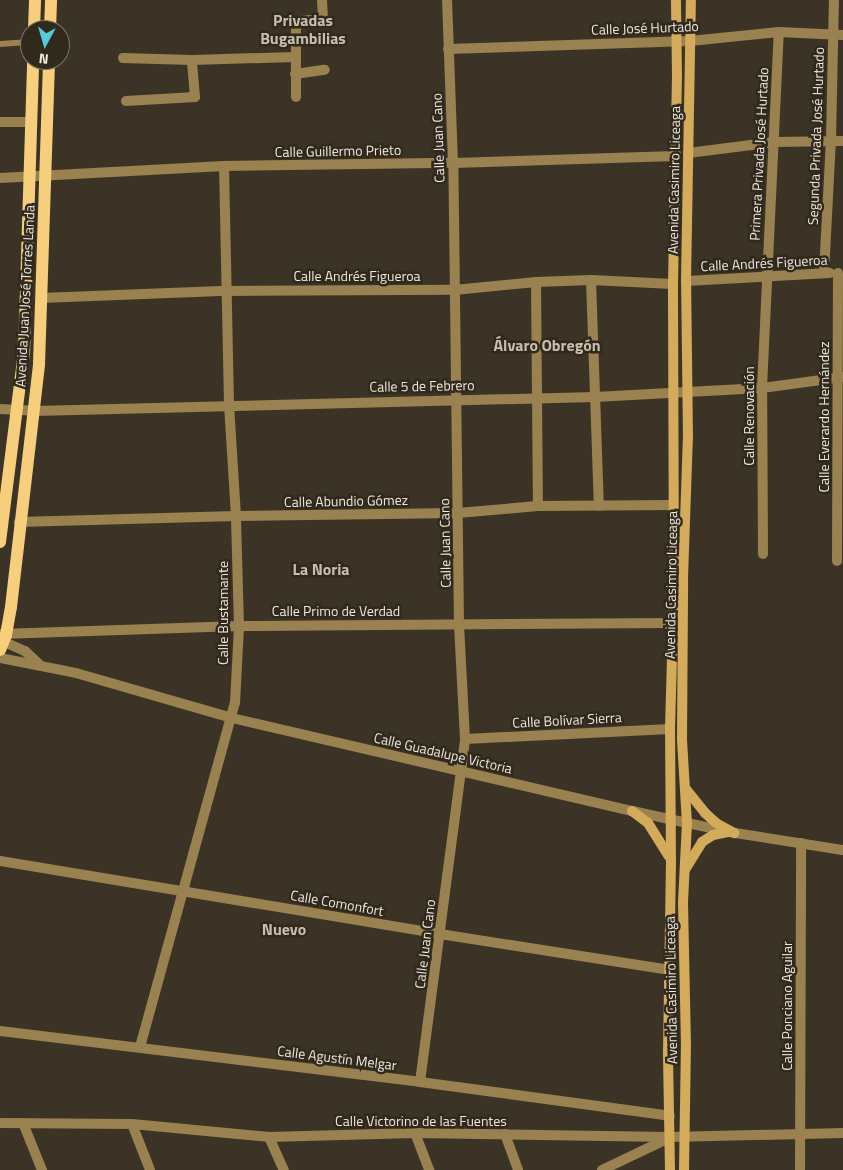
<!DOCTYPE html>
<html>
<head>
<meta charset="utf-8">
<style>
	body { margin:0 }
	#map { position:relative; width:843px; height:1170px; overflow:hidden; background:#3b3426; font-family:"Titillium Web",sans-serif }
	div>[style] { position:absolute }
	[style*='--x'] { left:calc(var(--x)*1px); top:calc(var(--y)*1px); width:calc(var(--w)*1px); rotate:calc(var(--a)*1deg) }
	.service>* { height:5.5px; margin:-2.75px; padding:0 2.75px; transform-origin:2.75px; border-radius:2.75px; background:#9a8150 }
	.minor>* { height:10px; margin:-5px; padding:0 5px; transform-origin:5px; border-radius:5px; background:#9a8150 }
	.tertiary>* { height:10px; margin:-5px; padding:0 5px; transform-origin:5px; border-radius:5px; background:#9a8150 }
	.secondary>* { height:10px; margin:-5px; padding:0 5px; transform-origin:5px; border-radius:5px; background:#d3ab5a }
	.primary>* { height:12px; margin:-6px; padding:0 6px; transform-origin:6px; border-radius:6px; background:#f7ce7c }
	span { translate:-50% -50%; white-space:nowrap; text-align:center; line-height:1.15; -webkit-text-stroke:5px #312a1c; paint-order:stroke }
	.street-label { font-size:14px; color:#ece7df }
	.quarter-label { font-size:16px; color:#c7bead; font-weight:700 }
	.north { position:absolute; left:20px; top:20px; width:50px; height:50px; box-sizing:border-box; background:#312a1c; border:1px solid #7c766a; border-radius:50%; rotate:186deg; font-size:14px; font-weight:700; line-height:20px; text-align:center; color:#ece7df }
	.north::after { content:''; display:block; margin:auto; width:18px; height:22px; background:#55cadf; clip-path:polygon(50% 0,100% 100%,50% 72%,0 100%) }
</style>
</head>
<body>
<div id="map">
	<div class="service">
		<i style="--x:0;--y:44;--w:30;--a:-4"></i>
	</div>
	<div class="minor">
		<i style="--x:448;--y:49;--w:242;--a:-1.9"></i>
		<i style="--x:690;--y:41;--w:89;--a:-5.8"></i>
		<i style="--x:779;--y:32;--w:64;--a:2.7"></i>
		<i style="--x:123;--y:58;--w:69;--a:1.7"></i>
		<i style="--x:192;--y:60;--w:103;--a:-1.7"></i>
		<i style="--x:295;--y:74;--w:30;--a:-8"></i>
		<i style="--x:296;--y:97;--w:76;--a:-90"></i>
		<i style="--x:296;--y:21;--w:27;--a:-4"></i>
		<i style="--x:323;--y:19;--w:19;--a:-93"></i>
		<i style="--x:126;--y:101;--w:69;--a:-3.3"></i>
		<i style="--x:195;--y:97;--w:37;--a:-95"></i>
		<i style="--x:0;--y:122;--w:31;--a:0"></i>
		<i style="--x:688;--y:153;--w:88;--a:-7.2"></i>
		<i style="--x:775;--y:142;--w:68;--a:-0.8"></i>
		<i style="--x:0;--y:178;--w:224;--a:-3.1"></i>
		<i style="--x:224;--y:166;--w:229;--a:-0.8"></i>
		<i style="--x:453;--y:163;--w:223;--a:-1.8"></i>
		<i style="--x:824;--y:273;--w:133;--a:-87"></i>
		<i style="--x:831;--y:140;--w:140;--a:-88.8"></i>
		<i style="--x:591;--y:280;--w:226;--a:88"></i>
		<i style="--x:686;--y:281;--w:144;--a:-3.2"></i>
		<i style="--x:536;--y:282;--w:224;--a:89.5"></i>
		<i style="--x:41;--y:298;--w:186;--a:-2.2"></i>
		<i style="--x:227;--y:291;--w:227;--a:-0.3"></i>
		<i style="--x:454;--y:290;--w:82;--a:-5.6"></i>
		<i style="--x:536;--y:282;--w:55;--a:-2.1"></i>
		<i style="--x:591;--y:280;--w:82;--a:2.8"></i>
		<i style="--x:19;--y:522;--w:217;--a:-1.6"></i>
		<i style="--x:236;--y:516;--w:222;--a:-0.8"></i>
		<i style="--x:458;--y:513;--w:80;--a:-5"></i>
		<i style="--x:538;--y:506;--w:134;--a:-0.4"></i>
		<i style="--x:763;--y:554;--w:166;--a:-90.3"></i>
		<i style="--x:762;--y:388;--w:356;--a:-87.3"></i>
		<i style="--x:837;--y:561;--w:288;--a:-89.8"></i>
		<i style="--x:1;--y:634;--w:238;--a:-1.9"></i>
		<i style="--x:239;--y:626;--w:434;--a:-0.4"></i>
		<i style="--x:465;--y:739;--w:205;--a:-2.8"></i>
		<i style="--x:0;--y:861;--w:446;--a:9.4"></i>
		<i style="--x:440;--y:934;--w:233;--a:8.9"></i>
		<i style="--x:0;--y:1031;--w:423;--a:6.9"></i>
		<i style="--x:420;--y:1082;--w:252;--a:7.7"></i>
		<i style="--x:140;--y:1047;--w:357;--a:-74.6"></i>
		<i style="--x:235;--y:703;--w:77;--a:-87"></i>
		<i style="--x:239;--y:626;--w:110;--a:-91.6"></i>
		<i style="--x:236;--y:516;--w:112;--a:-93.6"></i>
		<i style="--x:229;--y:404;--w:238;--a:-91.2"></i>
		<i style="--x:420;--y:1082;--w:346;--a:-82.5"></i>
		<i style="--x:465;--y:739;--w:114;--a:-93"></i>
		<i style="--x:459;--y:625;--w:462;--a:-90.7"></i>
		<i style="--x:453;--y:163;--w:163;--a:-92.1"></i>
		<i style="--x:0;--y:1123;--w:132;--a:0.4"></i>
		<i style="--x:132;--y:1124;--w:138;--a:5.4"></i>
		<i style="--x:269;--y:1137;--w:146;--a:-1.6"></i>
		<i style="--x:415;--y:1133;--w:255;--a:0.9"></i>
		<i style="--x:670;--y:1137;--w:173;--a:-1.3"></i>
		<i style="--x:23;--y:1123;--w:51;--a:68"></i>
		<i style="--x:132;--y:1124;--w:49;--a:68.6"></i>
		<i style="--x:415;--y:1133;--w:40;--a:69"></i>
		<i style="--x:505;--y:1134;--w:38;--a:70"></i>
		<i style="--x:269;--y:1137;--w:36;--a:66"></i>
		<i style="--x:602;--y:1170;--w:72;--a:-25.5"></i>
		<i style="--x:800;--y:1170;--w:327;--a:-89.8"></i>
	</div>
	<div class="tertiary">
		<i style="--x:0;--y:409;--w:34;--a:3"></i>
		<i style="--x:34;--y:411;--w:561;--a:-1.43"></i>
		<i style="--x:595;--y:397;--w:167;--a:-3.1"></i>
		<i style="--x:762;--y:388;--w:82;--a:-7.7"></i>
		<i style="--x:0;--y:640;--w:27;--a:24"></i>
		<i style="--x:25;--y:651;--w:21;--a:43"></i>
		<i style="--x:0;--y:658;--w:77;--a:11.2"></i>
		<i style="--x:76;--y:673;--w:162;--a:16.1"></i>
		<i style="--x:232;--y:718;--w:411;--a:13.1"></i>
		<i style="--x:632;--y:811;--w:99;--a:12.2"></i>
		<i style="--x:729;--y:832;--w:115;--a:9"></i>
	</div>
	<div class="secondary">
		<i style="--x:685;--y:788;--w:32;--a:51"></i>
		<i style="--x:705;--y:813;--w:15;--a:42"></i>
		<i style="--x:716;--y:823;--w:21;--a:29"></i>
		<i style="--x:632;--y:811;--w:20;--a:37"></i>
		<i style="--x:648;--y:823;--w:39;--a:58"></i>
		<i style="--x:686;--y:868;--w:31;--a:-58"></i>
		<i style="--x:702;--y:842;--w:13;--a:-32"></i>
		<i style="--x:713;--y:835;--w:16;--a:-11"></i>
		<i style="--x:670;--y:1170;--w:118;--a:-91"></i>
		<i style="--x:668;--y:1052;--w:187;--a:-89.1"></i>
		<i style="--x:671;--y:865;--w:136;--a:-90.4"></i>
		<i style="--x:670;--y:729;--w:145;--a:-88.4"></i>
		<i style="--x:674;--y:584;--w:300;--a:-90.2"></i>
		<i style="--x:673;--y:284;--w:209;--a:-88.9"></i>
		<i style="--x:677;--y:75;--w:75;--a:-90.8"></i>
		<i style="--x:684;--y:1170;--w:124;--a:-89.1"></i>
		<i style="--x:686;--y:1046;--w:144;--a:-91.2"></i>
		<i style="--x:683;--y:902;--w:78;--a:-87.1"></i>
		<i style="--x:687;--y:824;--w:85;--a:-93.4"></i>
		<i style="--x:682;--y:739;--w:161;--a:-89.6"></i>
		<i style="--x:683;--y:578;--w:140;--a:-88"></i>
		<i style="--x:688;--y:438;--w:157;--a:-90.7"></i>
		<i style="--x:686;--y:281;--w:281;--a:-89"></i>
	</div>
	<div class="primary">
		<i style="--x:34;--y:30;--w:30;--a:-88"></i>
		<i style="--x:50;--y:30;--w:30;--a:-88"></i>
		<i style="--x:0;--y:542;--w:191;--a:-82.8"></i>
		<i style="--x:24;--y:353;--w:293;--a:-88.2"></i>
		<i style="--x:0;--y:650;--w:16;--a:-68"></i>
		<i style="--x:6;--y:635;--w:28;--a:-80"></i>
		<i style="--x:11;--y:607;--w:245;--a:-83.4"></i>
		<i style="--x:39;--y:364;--w:304;--a:-88.1"></i>
	</div>
	<div class="street-label">
		<span style="left:645px;top:28px;rotate:-2deg">Calle José Hurtado</span>
		<span style="left:816px;top:136px;rotate:-88deg">Segunda Privada José Hurtado</span>
		<span style="left:438px;top:138px;rotate:-92deg">Calle Juan Cano</span>
		<span style="left:338px;top:151px;rotate:-1deg">Calle Guillermo Prieto</span>
		<span style="left:759px;top:154px;rotate:-87deg">Primera Privada José Hurtado</span>
		<span style="left:674px;top:180px;rotate:-89deg">Avenida Casimiro Liceaga</span>
		<span style="left:764px;top:263px;rotate:-3deg">Calle Andrés Figueroa</span>
		<span style="left:357px;top:276px">Calle Andrés Figueroa</span>
		<span style="left:25px;top:296px;rotate:-87deg">Avenida Juan José Torres Landa</span>
		<span style="left:422px;top:386px;rotate:-1deg">Calle 5 de Febrero</span>
		<span style="left:749px;top:416px;rotate:-90deg">Calle Renovación</span>
		<span style="left:824px;top:417px;rotate:-90deg">Calle Everardo Hernández</span>
		<span style="left:346px;top:501px;rotate:-1deg">Calle Abundio Gómez</span>
		<span style="left:445px;top:543px;rotate:-91deg">Calle Juan Cano</span>
		<span style="left:671px;top:585px;rotate:-89deg">Avenida Casimiro Liceaga</span>
		<span style="left:336px;top:611px">Calle Primo de Verdad</span>
		<span style="left:223px;top:613px;rotate:-90deg">Calle Bustamante</span>
		<span style="left:567px;top:720px;rotate:-3deg">Calle Bolívar Sierra</span>
		<span style="left:443px;top:753px;rotate:13deg">Calle Guadalupe Victoria</span>
		<span style="left:337px;top:903px;rotate:10deg">Calle Comonfort</span>
		<span style="left:425px;top:944px;rotate:-83deg">Calle Juan Cano</span>
		<span style="left:671px;top:990px;rotate:-91deg">Avenida Casimiro Liceaga</span>
		<span style="left:787px;top:1006px;rotate:-90deg">Calle Ponciano Aguilar</span>
		<span style="left:337px;top:1058px;rotate:7deg">Calle Agustín Melgar</span>
		<span style="left:421px;top:1121px">Calle Victorino de las Fuentes</span>
	</div>
	<div class="quarter-label">
		<span style="left:303px;top:29px">Privadas<br>Bugambilias</span>
		<span style="left:547px;top:345px">Álvaro Obregón</span>
		<span style="left:321px;top:569px">La Noria</span>
		<span style="left:284px;top:929px">Nuevo</span>
	</div>
	<div class="north">N</div>
</div>
</body>
</html>
